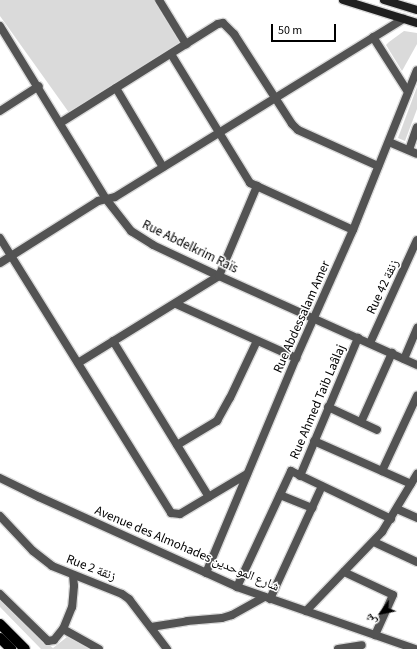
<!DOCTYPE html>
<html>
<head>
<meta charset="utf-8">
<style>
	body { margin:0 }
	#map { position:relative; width:417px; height:649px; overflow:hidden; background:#fff; font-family:"Source Sans 3","Noto Naskh Arabic",sans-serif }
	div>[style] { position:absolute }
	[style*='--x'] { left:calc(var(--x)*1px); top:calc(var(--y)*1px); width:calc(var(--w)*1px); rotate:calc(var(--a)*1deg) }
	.green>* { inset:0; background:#dadada }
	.roads { filter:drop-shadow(1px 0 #dbdbdb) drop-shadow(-1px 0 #dbdbdb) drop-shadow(0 1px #dbdbdb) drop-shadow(0 -1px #dbdbdb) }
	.street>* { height:8px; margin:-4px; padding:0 4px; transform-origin:4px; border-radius:4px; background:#535353 }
	.secondary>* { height:8px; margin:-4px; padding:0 4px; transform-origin:4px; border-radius:4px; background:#202020 }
	.primary>* { height:10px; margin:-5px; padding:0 5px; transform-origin:5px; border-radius:5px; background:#000 }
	span { translate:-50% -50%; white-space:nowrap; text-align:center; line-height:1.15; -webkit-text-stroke:3px #fff; paint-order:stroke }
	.street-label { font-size:13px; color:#000 }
	.north { position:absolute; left:361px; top:593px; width:40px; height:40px; -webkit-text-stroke:3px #fff; paint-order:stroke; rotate:237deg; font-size:11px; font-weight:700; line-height:16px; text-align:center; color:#000 }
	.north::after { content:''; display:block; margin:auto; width:14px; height:18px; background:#000; clip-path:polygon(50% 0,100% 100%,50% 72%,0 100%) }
	.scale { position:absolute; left:271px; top:24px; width:65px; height:18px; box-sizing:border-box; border:2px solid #000; border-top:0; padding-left:5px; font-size:12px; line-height:14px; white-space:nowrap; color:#000; -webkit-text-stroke:3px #fff; paint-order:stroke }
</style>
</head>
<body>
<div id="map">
	<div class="green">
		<i style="clip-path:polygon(0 0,156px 0,183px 44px,70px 114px,0 16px)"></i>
		<i style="clip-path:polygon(404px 31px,417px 33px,417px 44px,402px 71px,386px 45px,389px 42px)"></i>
		<i style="clip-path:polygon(417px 87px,417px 109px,405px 141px,398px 138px)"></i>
		<i style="clip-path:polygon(0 598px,22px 622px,53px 648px,67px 637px,94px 649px,41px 649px,0 607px)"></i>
	</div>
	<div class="roads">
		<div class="street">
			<i style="--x:159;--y:0;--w:52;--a:58.5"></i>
			<i style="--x:0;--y:26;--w:203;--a:58.5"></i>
			<i style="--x:106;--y:199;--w:41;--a:52"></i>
			<i style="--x:131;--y:231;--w:26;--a:32"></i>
			<i style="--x:153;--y:245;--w:73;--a:25.2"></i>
			<i style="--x:219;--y:276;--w:217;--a:24.2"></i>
			<i style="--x:373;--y:37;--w:65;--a:57.5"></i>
			<i style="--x:171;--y:54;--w:151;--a:58.5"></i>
			<i style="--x:250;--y:183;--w:113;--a:24.5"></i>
			<i style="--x:116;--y:88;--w:92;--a:59.3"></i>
			<i style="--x:0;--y:111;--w:46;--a:-32.7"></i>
			<i style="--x:60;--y:123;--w:186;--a:-32.1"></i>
			<i style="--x:218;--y:24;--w:5;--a:-11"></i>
			<i style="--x:223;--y:23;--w:16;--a:45"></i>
			<i style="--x:234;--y:34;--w:107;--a:57.2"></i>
			<i style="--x:292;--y:124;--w:8;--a:45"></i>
			<i style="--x:298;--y:130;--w:88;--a:24.2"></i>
			<i style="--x:389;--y:142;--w:30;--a:23"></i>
			<i style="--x:409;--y:150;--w:24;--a:-71"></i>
			<i style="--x:0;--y:238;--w:324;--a:58.1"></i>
			<i style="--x:171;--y:513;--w:9;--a:6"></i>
			<i style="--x:180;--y:514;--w:78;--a:-30.8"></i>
			<i style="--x:0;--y:263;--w:116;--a:-32.3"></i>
			<i style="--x:98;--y:201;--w:17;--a:-13"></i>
			<i style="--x:115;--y:197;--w:339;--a:-31.7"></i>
			<i style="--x:176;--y:304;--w:132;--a:24.2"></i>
			<i style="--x:113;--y:341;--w:183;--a:58.4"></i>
			<i style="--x:370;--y:343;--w:113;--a:-65.5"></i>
			<i style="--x:404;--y:359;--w:34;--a:-67"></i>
			<i style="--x:78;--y:363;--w:166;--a:-31.7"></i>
			<i style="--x:219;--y:276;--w:98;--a:-67.1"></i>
			<i style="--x:328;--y:407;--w:54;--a:25.1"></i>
			<i style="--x:361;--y:422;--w:76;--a:-65.8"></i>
			<i style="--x:314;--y:441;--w:106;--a:23.9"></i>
			<i style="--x:177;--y:445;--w:47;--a:-31"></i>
			<i style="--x:217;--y:421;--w:26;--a:-61"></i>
			<i style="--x:230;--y:398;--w:63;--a:-64.7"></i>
			<i style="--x:382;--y:471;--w:83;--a:-65"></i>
			<i style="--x:300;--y:476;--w:150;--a:-67.2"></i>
			<i style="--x:0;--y:478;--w:43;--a:26"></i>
			<i style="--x:39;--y:497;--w:217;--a:24.4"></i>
			<i style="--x:237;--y:587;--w:188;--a:19.2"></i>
			<i style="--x:280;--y:495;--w:35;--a:22"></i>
			<i style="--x:397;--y:509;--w:22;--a:24"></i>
			<i style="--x:0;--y:516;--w:48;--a:46.7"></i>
			<i style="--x:33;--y:551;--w:24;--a:38"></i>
			<i style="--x:52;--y:566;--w:75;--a:21.8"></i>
			<i style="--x:122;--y:594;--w:9;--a:36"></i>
			<i style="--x:129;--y:599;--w:63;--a:52.8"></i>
			<i style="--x:374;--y:542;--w:47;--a:24.9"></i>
			<i style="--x:344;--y:572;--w:54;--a:25.1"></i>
			<i style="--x:393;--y:595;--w:44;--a:114.2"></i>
			<i style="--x:206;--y:573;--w:233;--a:-67.3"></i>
			<i style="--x:296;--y:358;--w:140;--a:-66"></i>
			<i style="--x:353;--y:230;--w:172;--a:-68.2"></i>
			<i style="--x:73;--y:575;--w:11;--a:85"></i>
			<i style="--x:74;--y:586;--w:21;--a:95"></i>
			<i style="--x:72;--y:607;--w:24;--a:112"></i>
			<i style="--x:63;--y:629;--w:41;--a:29.1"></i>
			<i style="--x:237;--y:587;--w:128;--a:-65"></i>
			<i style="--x:291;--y:471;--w:111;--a:25.6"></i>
			<i style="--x:0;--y:594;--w:67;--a:44.4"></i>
			<i style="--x:48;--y:641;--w:6;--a:-9"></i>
			<i style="--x:54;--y:640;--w:14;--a:-51"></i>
			<i style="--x:270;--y:599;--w:124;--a:-65.3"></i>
			<i style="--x:306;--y:611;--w:110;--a:-46.1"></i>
			<i style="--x:382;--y:532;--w:68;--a:-58.9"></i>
			<i style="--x:151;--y:627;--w:36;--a:-9"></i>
			<i style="--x:187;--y:621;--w:35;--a:-5"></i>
			<i style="--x:222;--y:618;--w:10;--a:-17"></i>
			<i style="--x:232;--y:615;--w:37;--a:-29"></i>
			<i style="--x:338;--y:649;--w:24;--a:-9"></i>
		</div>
		<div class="secondary">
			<i style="--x:343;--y:0;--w:77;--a:17.3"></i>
			<i style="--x:384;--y:0;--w:34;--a:17"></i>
		</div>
		<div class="primary">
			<i style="--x:0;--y:624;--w:35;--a:45"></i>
			<i style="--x:0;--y:638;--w:16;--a:45"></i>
		</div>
	</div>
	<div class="street-label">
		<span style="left:190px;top:247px;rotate:26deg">Rue Abdelkrim Raïs</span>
		<span style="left:383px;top:287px;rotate:-65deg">Rue 42 زنقة</span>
		<span style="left:302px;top:317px;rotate:-66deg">Rue Abdessalam Amer</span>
		<span style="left:318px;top:402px;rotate:-67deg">Rue Ahmed Taib Laâlaj</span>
		<span style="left:187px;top:549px;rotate:23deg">Avenue des Almohades شارع الموحدين</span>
		<span style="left:91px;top:568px;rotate:21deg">Rue 2 زنقة</span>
	</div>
	<div class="north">ش</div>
	<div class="scale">50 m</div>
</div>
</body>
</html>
